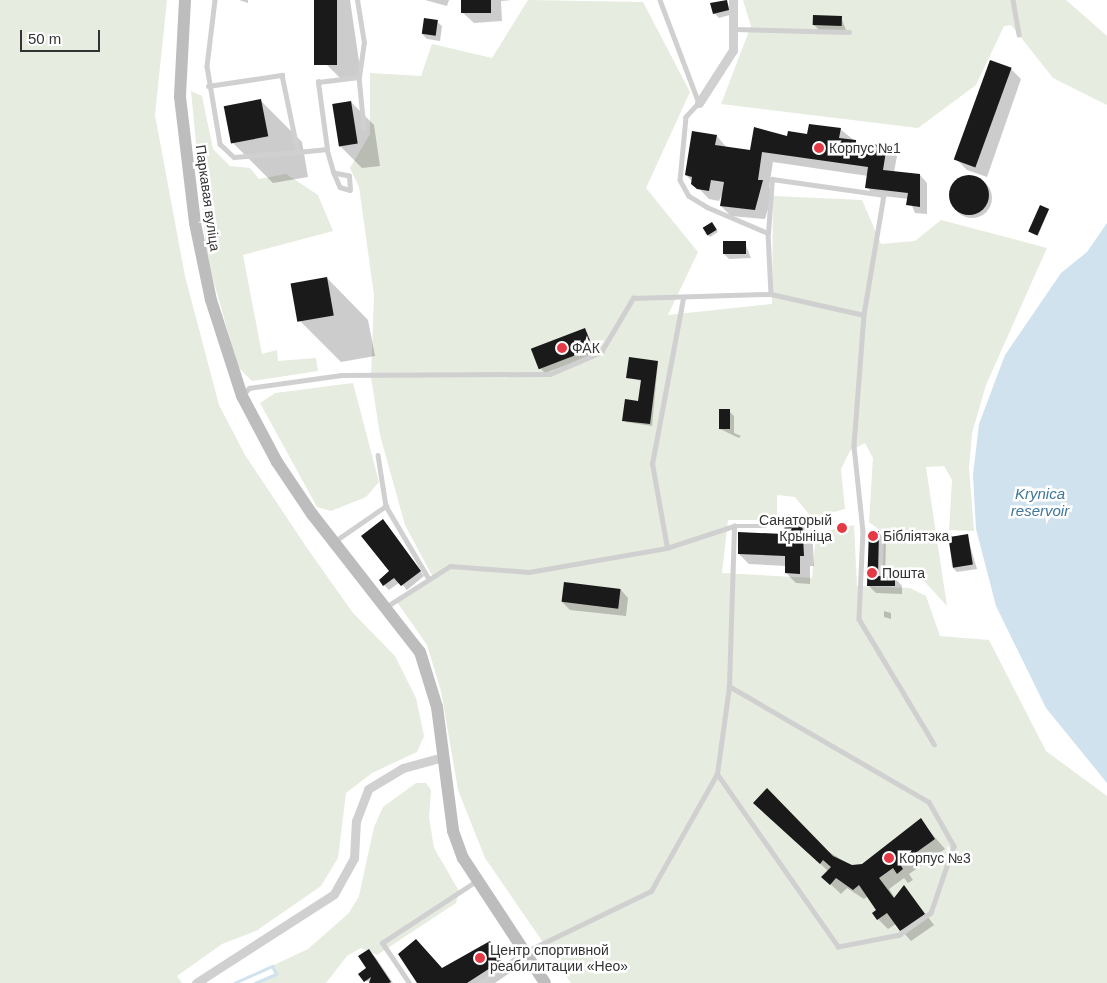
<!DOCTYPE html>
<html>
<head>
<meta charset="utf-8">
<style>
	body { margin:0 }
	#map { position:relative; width:1107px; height:983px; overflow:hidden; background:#fff; font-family:Helvetica,sans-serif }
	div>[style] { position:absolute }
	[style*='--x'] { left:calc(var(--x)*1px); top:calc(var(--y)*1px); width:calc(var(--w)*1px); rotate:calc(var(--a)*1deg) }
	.green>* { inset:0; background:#e6ecdf }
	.water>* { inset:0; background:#cfe2ee }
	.shadow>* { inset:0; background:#0003 }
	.round { border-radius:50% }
	.stream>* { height:3px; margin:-1.5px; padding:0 1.5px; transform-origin:1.5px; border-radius:1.5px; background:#cfe2ee }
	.building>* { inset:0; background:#1a1a1a; transform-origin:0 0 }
	.lane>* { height:4.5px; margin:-2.25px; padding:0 2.25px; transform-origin:2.25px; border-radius:2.25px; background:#d0d0d0 }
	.street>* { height:9px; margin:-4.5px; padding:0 4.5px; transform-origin:4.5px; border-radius:4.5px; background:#d0d0d0 }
	.secondary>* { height:12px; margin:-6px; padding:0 6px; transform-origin:6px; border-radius:6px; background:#bdbdbd }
	.dots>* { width:14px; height:14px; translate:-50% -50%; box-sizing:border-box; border:2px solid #fff; border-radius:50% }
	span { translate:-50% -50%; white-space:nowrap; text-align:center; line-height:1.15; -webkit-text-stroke:5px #fff; paint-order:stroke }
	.poi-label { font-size:14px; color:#333 }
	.left { translate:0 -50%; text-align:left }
	.right { translate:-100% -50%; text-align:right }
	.street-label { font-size:14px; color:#333 }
	.water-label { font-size:15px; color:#3f7597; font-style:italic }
	.scale { position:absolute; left:20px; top:30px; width:80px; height:22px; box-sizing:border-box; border:2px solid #333; border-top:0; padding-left:6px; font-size:15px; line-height:18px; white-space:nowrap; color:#333; -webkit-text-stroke:4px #fff; paint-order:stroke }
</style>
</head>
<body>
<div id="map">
	<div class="green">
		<i style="clip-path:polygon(0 0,167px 0,155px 115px,185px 276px,219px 405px,245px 455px,307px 548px,353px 613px,395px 656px,416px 698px,424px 736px,417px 752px,372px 773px,346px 793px,338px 858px,321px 886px,256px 931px,222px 944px,177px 976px,182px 983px,0 983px)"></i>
		<i style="clip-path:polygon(528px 0,643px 2px,690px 92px,646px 188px,698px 252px,668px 315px,772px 304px,773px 196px,862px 200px,881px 244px,915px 241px,941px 220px,1047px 248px,986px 385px,972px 433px,969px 468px,974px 531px,949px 530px,952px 480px,944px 466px,926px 467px,947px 606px,924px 581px,883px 570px,884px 533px,869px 522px,873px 458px,865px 443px,850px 451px,841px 469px,845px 509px,812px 518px,795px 497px,777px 495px,777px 520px,728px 520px,722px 573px,812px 578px,816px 533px,854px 525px,857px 586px,910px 588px,926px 596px,940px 636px,989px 640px,1046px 751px,1107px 796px,1107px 983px,571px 983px,485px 858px,458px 790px,441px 691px,427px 645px,397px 602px,434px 579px,405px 525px,380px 435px,371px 377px,374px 295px,359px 187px,350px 168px,370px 134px,370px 73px,421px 76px,432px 44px,492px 58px)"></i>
		<i style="clip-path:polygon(743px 0,1066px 0,1107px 36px,1107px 105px,1053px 78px,1011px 25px,1004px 26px,976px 85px,918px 128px,721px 104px,751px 26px)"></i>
		<i style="clip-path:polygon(191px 91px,202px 96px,213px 149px,230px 166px,250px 168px,259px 179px,286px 174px,318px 195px,333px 231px,243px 255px,262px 354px,277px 350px,278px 361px,316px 358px,318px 371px,252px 381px,238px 367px,207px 258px)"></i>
		<i style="clip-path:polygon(353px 383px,379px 482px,366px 497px,331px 511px,317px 507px,260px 403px,275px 393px)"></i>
		<i style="clip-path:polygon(416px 783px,426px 783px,431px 790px,429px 817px,434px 848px,459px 891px,456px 903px,377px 955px,361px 948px,347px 956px,326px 983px,255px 983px,276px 975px,272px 966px,308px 949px,349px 913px,359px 896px,374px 827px,383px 807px)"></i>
	</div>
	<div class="water">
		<i style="clip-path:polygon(1107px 223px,1107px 783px,1046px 708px,996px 606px,976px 529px,973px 475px,979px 424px,1005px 355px,1061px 273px,1087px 252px)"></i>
	</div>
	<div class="shadow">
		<i style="clip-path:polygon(239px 0,248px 0,248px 3px)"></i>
		<i style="clip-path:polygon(316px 0,350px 0,361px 75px,341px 79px,325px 63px)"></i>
		<i style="clip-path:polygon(425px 0,449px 0,447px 6px)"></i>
		<i style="clip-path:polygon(463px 0,512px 0,501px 1px,502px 21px,474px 23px,463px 13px)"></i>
		<i style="clip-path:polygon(726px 1px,733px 14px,719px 18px,714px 13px)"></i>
		<i style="clip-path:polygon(841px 17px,846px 30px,819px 30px,814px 25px)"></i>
		<i style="clip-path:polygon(437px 22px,442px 26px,440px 41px,427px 39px,422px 34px)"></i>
		<i style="clip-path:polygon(1011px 69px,1021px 79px,987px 177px,967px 170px,957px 160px)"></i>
		<i style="clip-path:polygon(260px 100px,302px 142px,308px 177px,273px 183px,232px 142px)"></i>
		<i style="clip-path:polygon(351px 102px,374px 125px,380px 166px,362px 168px,339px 145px)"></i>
		<i style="clip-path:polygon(840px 129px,860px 145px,886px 146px,897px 156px,894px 172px,920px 175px,927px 183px,927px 214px,915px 213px,909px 199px,874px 195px,867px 187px,868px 176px,773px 162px,769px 187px,773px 192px,765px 219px,731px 216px,721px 206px,724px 190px,719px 201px,709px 199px,686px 175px,717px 136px,727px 148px,751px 152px,788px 137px)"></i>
		<i class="round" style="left:952px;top:178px;width:40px;height:40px"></i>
		<i style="clip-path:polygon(1048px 210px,1038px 236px,1031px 233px)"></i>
		<i style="clip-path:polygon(714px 225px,718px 232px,710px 237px,708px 235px)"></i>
		<i style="clip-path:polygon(745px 243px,751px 258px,729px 259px,724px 254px)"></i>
		<i style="clip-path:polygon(327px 278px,368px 320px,375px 356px,341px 362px,300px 321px)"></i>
		<i style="clip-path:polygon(585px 329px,597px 354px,545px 373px,540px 368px,533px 348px)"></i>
		<i style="clip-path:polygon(658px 362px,652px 426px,626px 422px,639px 402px,642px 381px,628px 377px)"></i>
		<i style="clip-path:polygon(729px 411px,734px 416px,734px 433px,741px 436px,739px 438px,720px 429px)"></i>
		<i style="clip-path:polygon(802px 518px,812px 528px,814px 566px,810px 566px,810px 584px,796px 583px,786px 573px,786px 566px,749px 564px,739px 554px,785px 535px)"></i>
		<i style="clip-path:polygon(387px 525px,424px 576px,407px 590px,400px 582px,389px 590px,384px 585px,391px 572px)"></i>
		<i style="clip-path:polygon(878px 532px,886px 540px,885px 578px,895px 578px,902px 586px,902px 594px,876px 593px,868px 585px)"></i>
		<i style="clip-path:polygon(967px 535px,977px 569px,957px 572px,952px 567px,949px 537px)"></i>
		<i style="clip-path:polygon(621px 590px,628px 598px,626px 616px,570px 610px,562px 602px)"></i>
		<i style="clip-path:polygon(884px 611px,891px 613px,891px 619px,884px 617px)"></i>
		<i style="clip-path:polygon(765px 813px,852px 866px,862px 866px,920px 820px,945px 849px,909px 874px,913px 880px,908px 883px,904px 878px,889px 889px,895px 898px,904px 886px,934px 925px,911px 941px,896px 924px,888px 929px,878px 919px,878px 910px,868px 896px,864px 899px,847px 888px,841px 894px,823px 877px,828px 871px)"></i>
		<i style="clip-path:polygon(489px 943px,511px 972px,495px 983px,418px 983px)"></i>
		<i style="clip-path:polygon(368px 951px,376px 958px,393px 983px,365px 981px)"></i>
	</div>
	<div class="stream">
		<i style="--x:234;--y:983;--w:42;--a:-24.1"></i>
		<i style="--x:272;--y:966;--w:9;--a:63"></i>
		<i style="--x:276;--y:974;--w:23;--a:157"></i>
	</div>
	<div class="building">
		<i style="left:314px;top:0;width:23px;height:65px"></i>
		<i style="left:461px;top:0;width:30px;height:13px"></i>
		<i style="clip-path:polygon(727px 0,729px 10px,713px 14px,710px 3px)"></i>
		<i style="left:813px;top:15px;width:29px;height:10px;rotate:2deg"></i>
		<i style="left:424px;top:18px;width:14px;height:16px;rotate:8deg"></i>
		<i style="left:990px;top:60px;width:23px;height:106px;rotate:20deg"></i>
		<i style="left:261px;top:99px;width:38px;height:38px;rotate:79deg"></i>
		<i style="left:351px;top:101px;width:43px;height:19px;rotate:81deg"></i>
		<i style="clip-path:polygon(809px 124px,841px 128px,839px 138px,856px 140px,856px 144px,887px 145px,883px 170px,920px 174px,920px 207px,906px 205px,908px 193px,865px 188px,868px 167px,762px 152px,758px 180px,763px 180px,755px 210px,720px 206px,724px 182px,711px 180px,709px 191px,697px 189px,691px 184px,692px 177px,685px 175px,692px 131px,717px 135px,715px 145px,750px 150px,754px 127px,787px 136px,788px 131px,807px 134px)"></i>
		<i class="round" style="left:949px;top:175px;width:40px;height:40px"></i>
		<i style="left:1040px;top:205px;width:10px;height:29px;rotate:24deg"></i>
		<i style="left:712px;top:222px;width:9px;height:11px;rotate:58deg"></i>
		<i style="left:746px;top:241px;width:13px;height:23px;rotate:90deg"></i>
		<i style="left:327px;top:277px;width:39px;height:37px;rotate:80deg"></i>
		<i style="left:585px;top:328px;width:22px;height:58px;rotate:69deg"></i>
		<i style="clip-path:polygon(629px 357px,658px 361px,650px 424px,622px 421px,625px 399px,638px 401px,641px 380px,626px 378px)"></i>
		<i style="left:719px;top:409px;width:11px;height:20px"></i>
		<i style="clip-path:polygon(785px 516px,802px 516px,804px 556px,800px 556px,800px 574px,785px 573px,785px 556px,738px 554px,738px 532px,784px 534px)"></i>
		<i style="clip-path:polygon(383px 519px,421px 571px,401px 586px,394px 578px,383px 586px,379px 580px,389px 571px,361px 536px)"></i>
		<i style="clip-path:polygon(869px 531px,879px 531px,878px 576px,895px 577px,895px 586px,867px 586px)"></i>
		<i style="left:968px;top:534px;width:31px;height:20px;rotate:81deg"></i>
		<i style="left:564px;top:582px;width:57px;height:20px;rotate:7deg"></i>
		<i style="clip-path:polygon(767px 788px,833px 856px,852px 865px,862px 864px,921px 818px,935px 839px,900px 864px,903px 869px,897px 874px,893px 868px,879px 878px,894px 898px,904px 885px,925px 914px,900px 931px,887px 913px,877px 920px,872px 913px,876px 910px,859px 885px,853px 890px,836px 878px,830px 885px,821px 877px,831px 867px,823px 860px,820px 864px,753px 803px)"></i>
		<i style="clip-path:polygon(416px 939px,442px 968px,490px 941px,501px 961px,467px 983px,417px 983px,398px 954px)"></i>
		<i style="clip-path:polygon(369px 949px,391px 982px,389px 983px,369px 983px,371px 977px,364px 982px,358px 974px,366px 968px,358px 956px)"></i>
	</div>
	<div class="lane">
		<i style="--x:215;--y:0;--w:66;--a:96.9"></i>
		<i style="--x:207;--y:66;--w:79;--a:80.5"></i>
		<i style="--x:220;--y:144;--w:19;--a:43"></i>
		<i style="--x:234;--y:157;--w:64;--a:-4.5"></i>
		<i style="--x:660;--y:0;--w:110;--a:69.3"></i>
		<i style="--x:699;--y:103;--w:19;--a:133"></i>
		<i style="--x:686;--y:117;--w:63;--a:95.4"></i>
		<i style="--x:680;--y:180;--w:18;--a:61"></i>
		<i style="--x:689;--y:196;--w:21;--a:31"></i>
		<i style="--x:707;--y:207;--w:66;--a:23.1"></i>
		<i style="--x:768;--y:233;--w:61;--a:87.2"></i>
		<i style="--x:1013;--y:0;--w:35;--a:80"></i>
		<i style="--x:734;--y:29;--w:115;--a:1.5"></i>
		<i style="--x:359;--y:77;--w:51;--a:84.4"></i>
		<i style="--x:208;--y:86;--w:75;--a:-8.5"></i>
		<i style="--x:282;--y:75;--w:79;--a:78.3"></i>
		<i style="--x:298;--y:152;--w:29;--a:-6"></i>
		<i style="--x:327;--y:149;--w:68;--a:-97.7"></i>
		<i style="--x:318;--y:82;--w:41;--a:-7"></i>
		<i style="--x:359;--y:77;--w:34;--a:-82"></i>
		<i style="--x:364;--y:43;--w:44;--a:-99.2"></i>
		<i style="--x:327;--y:149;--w:25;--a:74"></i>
		<i style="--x:334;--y:173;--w:15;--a:67"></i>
		<i style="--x:340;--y:187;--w:10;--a:17"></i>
		<i style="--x:350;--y:190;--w:14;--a:-94"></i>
		<i style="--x:349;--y:176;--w:15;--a:-169"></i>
		<i style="--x:768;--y:233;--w:54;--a:-85.8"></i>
		<i style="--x:772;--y:179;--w:113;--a:8.1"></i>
		<i style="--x:884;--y:195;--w:122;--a:99.5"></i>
		<i style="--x:864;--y:315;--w:131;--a:94.4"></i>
		<i style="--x:854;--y:446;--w:85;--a:84"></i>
		<i style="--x:863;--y:531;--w:88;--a:92.6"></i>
		<i style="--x:859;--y:619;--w:146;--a:59"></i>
		<i style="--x:243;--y:395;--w:9;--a:-49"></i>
		<i style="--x:249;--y:388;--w:93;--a:-8"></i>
		<i style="--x:341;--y:375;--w:209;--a:-0.3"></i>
		<i style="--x:550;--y:374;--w:56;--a:-23.3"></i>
		<i style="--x:601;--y:352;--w:63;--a:-59.3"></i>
		<i style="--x:633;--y:298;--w:138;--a:-1.7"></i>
		<i style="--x:771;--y:294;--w:95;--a:12.7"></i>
		<i style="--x:378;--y:455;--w:52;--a:81.1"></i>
		<i style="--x:335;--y:541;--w:62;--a:-34.5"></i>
		<i style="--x:386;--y:506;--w:85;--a:59.5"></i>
		<i style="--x:667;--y:548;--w:85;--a:-100.1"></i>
		<i style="--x:652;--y:464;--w:169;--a:-79.4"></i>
		<i style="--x:386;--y:607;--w:76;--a:-32.6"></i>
		<i style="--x:450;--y:566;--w:79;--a:4.3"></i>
		<i style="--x:529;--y:572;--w:140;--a:-9.9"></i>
		<i style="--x:667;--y:548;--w:71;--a:-18.2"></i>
		<i style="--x:734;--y:526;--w:31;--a:0"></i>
		<i style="--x:729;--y:686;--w:231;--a:30.1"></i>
		<i style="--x:929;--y:802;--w:51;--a:60.4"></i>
		<i style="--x:954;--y:846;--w:71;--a:108.9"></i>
		<i style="--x:931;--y:913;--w:38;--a:145"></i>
		<i style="--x:900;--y:935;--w:63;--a:169"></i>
		<i style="--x:838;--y:947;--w:211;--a:-125"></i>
		<i style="--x:717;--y:774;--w:89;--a:-82.2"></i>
		<i style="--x:729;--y:686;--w:160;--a:-88.2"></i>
		<i style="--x:409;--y:983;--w:48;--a:-124"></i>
		<i style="--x:382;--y:943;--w:111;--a:-33.3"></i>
		<i style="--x:480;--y:983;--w:55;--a:-34.6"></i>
		<i style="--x:525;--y:952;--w:140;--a:-25.8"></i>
		<i style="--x:651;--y:891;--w:134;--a:-60.6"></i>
	</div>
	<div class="street">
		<i style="--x:699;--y:103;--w:63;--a:-57.3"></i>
		<i style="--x:733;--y:50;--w:50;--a:-90"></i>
		<i style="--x:196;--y:983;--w:164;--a:-32.8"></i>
		<i style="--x:334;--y:894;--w:41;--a:-60.9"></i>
		<i style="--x:354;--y:858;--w:37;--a:-87"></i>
		<i style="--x:356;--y:821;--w:34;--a:-69"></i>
		<i style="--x:368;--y:789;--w:41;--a:-31"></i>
		<i style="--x:403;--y:768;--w:41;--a:-15.4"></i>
	</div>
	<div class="secondary">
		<i style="--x:185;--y:0;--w:97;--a:93"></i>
		<i style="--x:180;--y:97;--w:127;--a:83.2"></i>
		<i style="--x:195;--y:223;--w:79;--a:78.3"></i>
		<i style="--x:211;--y:300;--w:101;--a:72.1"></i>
		<i style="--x:242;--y:396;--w:75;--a:62.1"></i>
		<i style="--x:277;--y:462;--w:63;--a:56.1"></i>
		<i style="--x:312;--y:514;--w:175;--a:52"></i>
		<i style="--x:420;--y:652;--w:58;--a:72.8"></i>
		<i style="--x:437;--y:707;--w:125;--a:82.6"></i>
		<i style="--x:453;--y:831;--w:29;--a:70"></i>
		<i style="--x:463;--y:858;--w:149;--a:56.7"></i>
	</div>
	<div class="dots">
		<i style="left:819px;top:148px;background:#e63946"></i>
		<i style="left:562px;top:348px;background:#e63946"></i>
		<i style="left:842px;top:528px;background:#e63946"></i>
		<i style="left:873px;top:536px;background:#e63946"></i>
		<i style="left:872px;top:573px;background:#e63946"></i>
		<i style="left:889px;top:858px;background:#e63946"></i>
		<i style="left:480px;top:958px;background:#e63946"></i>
	</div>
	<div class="poi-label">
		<span class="left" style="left:829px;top:148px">Корпус №1</span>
		<span class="left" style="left:572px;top:348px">ФАК</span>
		<span class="right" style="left:832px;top:528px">Санаторый<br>Крыніца</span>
		<span class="left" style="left:883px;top:536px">Бібліятэка</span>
		<span class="left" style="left:882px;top:573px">Пошта</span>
		<span class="left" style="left:899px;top:858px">Корпус №3</span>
		<span class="left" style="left:490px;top:958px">Центр спортивной<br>реабилитации «Нео»</span>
	</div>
	<div class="street-label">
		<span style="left:208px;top:198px;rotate:82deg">Паркавая вуліца</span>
	</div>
	<div class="water-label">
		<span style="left:1040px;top:502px">Krynica<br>reservoir</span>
	</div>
	<div class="scale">50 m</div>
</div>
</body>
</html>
